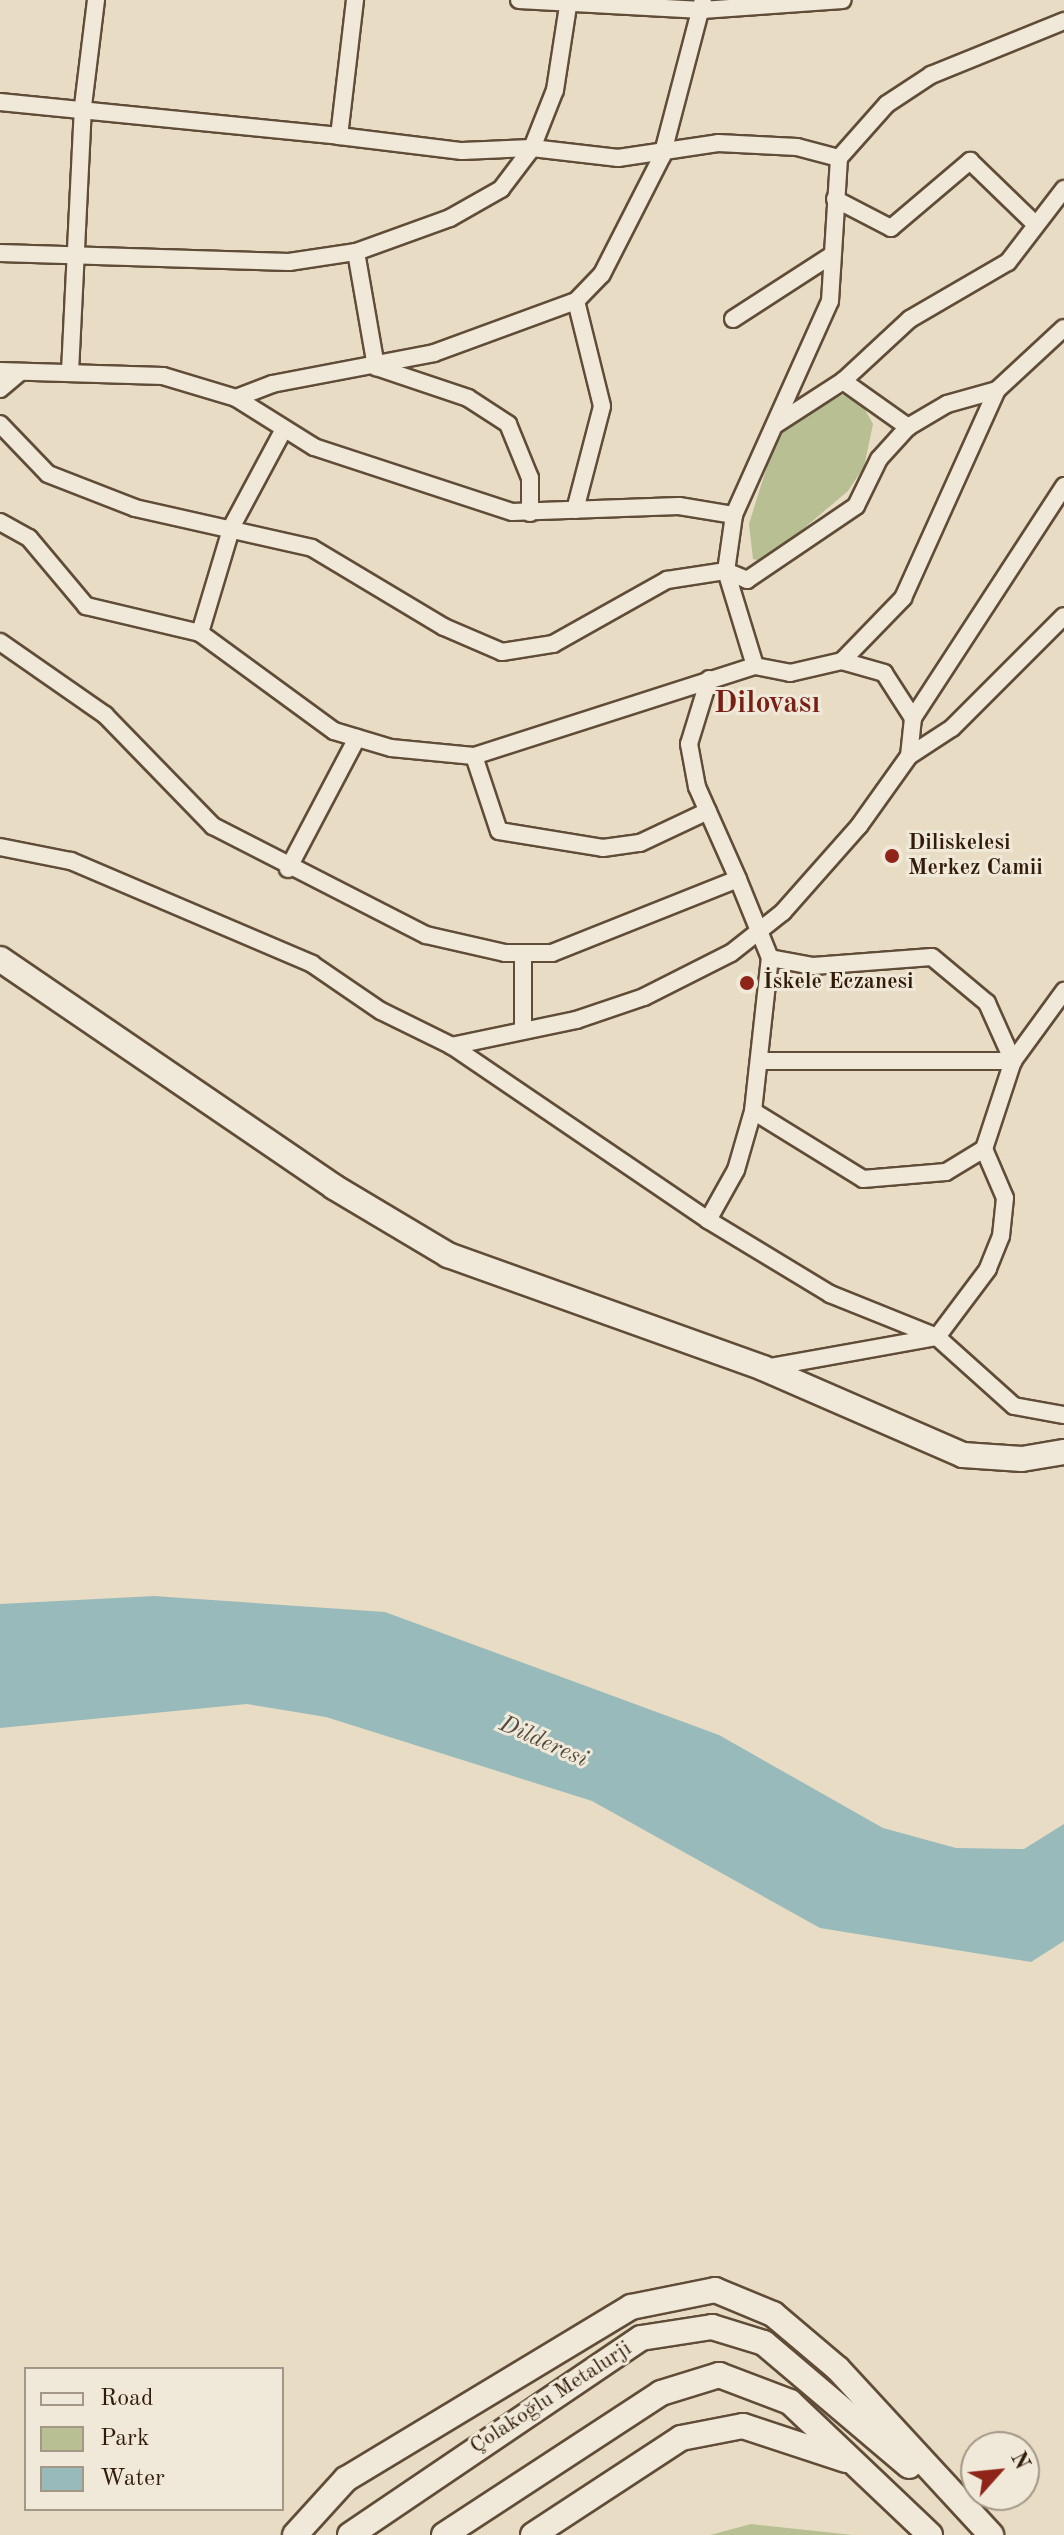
<!DOCTYPE html>
<html>
<head>
<meta charset="utf-8">
<style>
	body { margin:0 }
	#map { position:relative; width:1064px; height:2535px; overflow:hidden; background:#e8ddc4; font-family:"Old Standard TT",serif }
	div>[style] { position:absolute }
	[style*='--x'] { left:calc(var(--x)*1px); top:calc(var(--y)*1px); width:calc(var(--w)*1px); rotate:calc(var(--a)*1deg) }
	.green>* { inset:0; background:#b8c093 }
	.water>* { inset:0; background:#99babb }
	.roads { filter:drop-shadow(2px 0 #604c37) drop-shadow(-2px 0 #604c37) drop-shadow(0 2px #604c37) drop-shadow(0 -2px #604c37) }
	.minor>* { height:16px; margin:-8px; padding:0 8px; transform-origin:8px; border-radius:8px; background:#f0e9d9 }
	.secondary>* { height:24px; margin:-12px; padding:0 12px; transform-origin:12px; border-radius:12px; background:#f0e9d9 }
	.dots>* { width:22px; height:22px; translate:-50% -50%; box-sizing:border-box; border:4px solid #f0e9d9; border-radius:50% }
	span { translate:-50% -50%; white-space:nowrap; text-align:center; line-height:1.15; -webkit-text-stroke:6px #f0e9d9; paint-order:stroke }
	.poi-label { font-size:22px; color:#321c08; font-weight:700 }
	.left { translate:0 -50%; text-align:left }
	.street-label { font-size:22px; color:#321c08 }
	.water-label { font-size:24px; color:#514b3e; font-style:italic }
	.district-label { font-size:30px; color:#7a1f14; font-weight:700 }
	.legend { position:absolute; left:24px; top:2367px; width:260px; height:144px; box-sizing:border-box; background:#f0e9d9; border:2px solid #a49785; margin:0; padding:10px 14px; list-style:none; font-size:24px; color:#321c08 }
	.legend li { display:flex; align-items:center; gap:16px; height:40px }
	.legend b { width:40px; border:2px solid #a49785 }
	.north { position:absolute; left:960px; top:2431px; width:80px; height:80px; box-sizing:border-box; background:#f0e9d9; border:2px solid #a49785; border-radius:50%; rotate:63deg; font-size:22px; font-weight:700; line-height:32px; text-align:center; color:#321c08 }
	.north::after { content:''; display:block; margin:auto; width:28px; height:36px; background:#8f2418; clip-path:polygon(50% 0,100% 100%,50% 72%,0 100%) }
</style>
</head>
<body>
<div id="map">
	<div class="green">
		<i style="clip-path:polygon(842px 395px,859px 399px,873px 424px,864px 467px,848px 491px,764px 562px,753px 559px,749px 524px,772px 450px,786px 427px)"></i>
		<i style="clip-path:polygon(751px 2524px,853px 2535px,854px 2535px,710px 2535px)"></i>
	</div>
	<div class="water">
		<i style="clip-path:polygon(154px 1596px,385px 1612px,719px 1735px,883px 1828px,956px 1848px,1024px 1849px,1064px 1824px,1064px 1941px,1031px 1962px,820px 1928px,592px 1801px,326px 1717px,247px 1704px,0 1728px,0 1604px)"></i>
	</div>
	<div class="roads">
		<div class="minor">
			<i style="--x:355;--y:0;--w:137;--a:96.7"></i>
			<i style="--x:339;--y:136;--w:124;--a:7"></i>
			<i style="--x:462;--y:151;--w:70;--a:-2.5"></i>
			<i style="--x:532;--y:148;--w:62;--a:-68.4"></i>
			<i style="--x:555;--y:90;--w:85;--a:-81.2"></i>
			<i style="--x:519;--y:0;--w:183;--a:3.1"></i>
			<i style="--x:702;--y:10;--w:141;--a:-4.1"></i>
			<i style="--x:0;--y:102;--w:341;--a:5.7"></i>
			<i style="--x:839;--y:158;--w:72;--a:-48.4"></i>
			<i style="--x:887;--y:104;--w:53;--a:-33.4"></i>
			<i style="--x:931;--y:75;--w:144;--a:-22.1"></i>
			<i style="--x:835;--y:199;--w:63;--a:27.4"></i>
			<i style="--x:891;--y:228;--w:104;--a:-40.3"></i>
			<i style="--x:970;--y:161;--w:91;--a:44.1"></i>
			<i style="--x:356;--y:252;--w:117;--a:80.1"></i>
			<i style="--x:376;--y:367;--w:97;--a:18.6"></i>
			<i style="--x:468;--y:398;--w:48;--a:33"></i>
			<i style="--x:508;--y:424;--w:58;--a:67.8"></i>
			<i style="--x:530;--y:478;--w:35;--a:90"></i>
			<i style="--x:0;--y:253;--w:289;--a:1.8"></i>
			<i style="--x:289;--y:262;--w:68;--a:-8.5"></i>
			<i style="--x:356;--y:252;--w:100;--a:-19.9"></i>
			<i style="--x:450;--y:218;--w:59;--a:-29.6"></i>
			<i style="--x:501;--y:189;--w:51;--a:-52.9"></i>
			<i style="--x:532;--y:148;--w:87;--a:6.6"></i>
			<i style="--x:618;--y:158;--w:101;--a:-8.5"></i>
			<i style="--x:718;--y:143;--w:79;--a:2.9"></i>
			<i style="--x:797;--y:147;--w:43;--a:14.7"></i>
			<i style="--x:839;--y:158;--w:143;--a:93.6"></i>
			<i style="--x:830;--y:301;--w:235;--a:114.2"></i>
			<i style="--x:734;--y:515;--w:57;--a:98.1"></i>
			<i style="--x:726;--y:571;--w:99;--a:73"></i>
			<i style="--x:733;--y:319;--w:118;--a:-32.9"></i>
			<i style="--x:0;--y:371;--w:163;--a:1.8"></i>
			<i style="--x:163;--y:376;--w:76;--a:16.8"></i>
			<i style="--x:236;--y:398;--w:92;--a:32.1"></i>
			<i style="--x:314;--y:447;--w:208;--a:18.2"></i>
			<i style="--x:512;--y:512;--w:167;--a:-2.1"></i>
			<i style="--x:679;--y:506;--w:56;--a:9.3"></i>
			<i style="--x:70;--y:372;--w:266;--a:-87.2"></i>
			<i style="--x:83;--y:106;--w:107;--a:-83"></i>
			<i style="--x:843;--y:381;--w:80;--a:35.3"></i>
			<i style="--x:0;--y:389;--w:26;--a:-40"></i>
			<i style="--x:236;--y:398;--w:39;--a:-21"></i>
			<i style="--x:272;--y:384;--w:165;--a:-10.8"></i>
			<i style="--x:434;--y:353;--w:151;--a:-20.1"></i>
			<i style="--x:576;--y:301;--w:37;--a:-46"></i>
			<i style="--x:602;--y:274;--w:132;--a:-63"></i>
			<i style="--x:662;--y:156;--w:161;--a:-75.3"></i>
			<i style="--x:0;--y:424;--w:69;--a:46.2"></i>
			<i style="--x:48;--y:474;--w:93;--a:21.3"></i>
			<i style="--x:135;--y:508;--w:181;--a:12.7"></i>
			<i style="--x:312;--y:548;--w:154;--a:30.9"></i>
			<i style="--x:444;--y:627;--w:63;--a:23.3"></i>
			<i style="--x:502;--y:652;--w:52;--a:-8.9"></i>
			<i style="--x:553;--y:644;--w:131;--a:-29.3"></i>
			<i style="--x:667;--y:580;--w:60;--a:-8.7"></i>
			<i style="--x:726;--y:571;--w:23;--a:23"></i>
			<i style="--x:747;--y:580;--w:132;--a:-34.2"></i>
			<i style="--x:856;--y:506;--w:52;--a:-63.9"></i>
			<i style="--x:879;--y:459;--w:43;--a:-47.8"></i>
			<i style="--x:908;--y:427;--w:45;--a:-30.5"></i>
			<i style="--x:947;--y:404;--w:52;--a:-15.6"></i>
			<i style="--x:775;--y:425;--w:81;--a:-32.9"></i>
			<i style="--x:843;--y:381;--w:91;--a:-42.8"></i>
			<i style="--x:910;--y:319;--w:113;--a:-30.2"></i>
			<i style="--x:1008;--y:262;--w:92;--a:-52.5"></i>
			<i style="--x:284;--y:429;--w:110;--a:118.2"></i>
			<i style="--x:232;--y:526;--w:112;--a:106.7"></i>
			<i style="--x:200;--y:633;--w:166;--a:36.2"></i>
			<i style="--x:334;--y:731;--w:59;--a:16.6"></i>
			<i style="--x:391;--y:748;--w:83;--a:5.5"></i>
			<i style="--x:474;--y:756;--w:295;--a:-17.8"></i>
			<i style="--x:755;--y:666;--w:36;--a:11"></i>
			<i style="--x:790;--y:673;--w:53;--a:-13"></i>
			<i style="--x:842;--y:661;--w:44;--a:15.9"></i>
			<i style="--x:884;--y:673;--w:54;--a:57.2"></i>
			<i style="--x:913;--y:718;--w:38;--a:96"></i>
			<i style="--x:909;--y:756;--w:86;--a:125.5"></i>
			<i style="--x:859;--y:826;--w:115;--a:131.5"></i>
			<i style="--x:783;--y:912;--w:66;--a:141.7"></i>
			<i style="--x:731;--y:953;--w:97;--a:153.2"></i>
			<i style="--x:644;--y:997;--w:72;--a:161.3"></i>
			<i style="--x:576;--y:1020;--w:127;--a:168.2"></i>
			<i style="--x:575;--y:510;--w:107;--a:-75.4"></i>
			<i style="--x:602;--y:406;--w:108;--a:-103.9"></i>
			<i style="--x:0;--y:522;--w:33;--a:29"></i>
			<i style="--x:29;--y:538;--w:89;--a:50"></i>
			<i style="--x:86;--y:606;--w:117;--a:13.3"></i>
			<i style="--x:0;--y:642;--w:128;--a:34.8"></i>
			<i style="--x:105;--y:715;--w:155;--a:45.8"></i>
			<i style="--x:213;--y:826;--w:239;--a:27.1"></i>
			<i style="--x:426;--y:935;--w:81;--a:12.8"></i>
			<i style="--x:505;--y:953;--w:47;--a:0"></i>
			<i style="--x:552;--y:953;--w:200;--a:-21.7"></i>
			<i style="--x:738;--y:879;--w:101;--a:-114"></i>
			<i style="--x:697;--y:787;--w:44;--a:-100.5"></i>
			<i style="--x:689;--y:744;--w:68;--a:-72.9"></i>
			<i style="--x:842;--y:661;--w:88;--a:-45.9"></i>
			<i style="--x:903;--y:598;--w:228;--a:-65.7"></i>
			<i style="--x:997;--y:390;--w:91;--a:-42.8"></i>
			<i style="--x:913;--y:718;--w:277;--a:-56.9"></i>
			<i style="--x:474;--y:756;--w:79;--a:71.6"></i>
			<i style="--x:499;--y:831;--w:105;--a:9.3"></i>
			<i style="--x:603;--y:848;--w:37;--a:-8"></i>
			<i style="--x:640;--y:843;--w:75;--a:-25.2"></i>
			<i style="--x:909;--y:756;--w:51;--a:-33.1"></i>
			<i style="--x:952;--y:728;--w:158;--a:-45"></i>
			<i style="--x:0;--y:847;--w:72;--a:11.2"></i>
			<i style="--x:71;--y:861;--w:262;--a:23.1"></i>
			<i style="--x:312;--y:964;--w:83;--a:34.3"></i>
			<i style="--x:381;--y:1011;--w:79;--a:26.2"></i>
			<i style="--x:452;--y:1046;--w:310;--a:34.2"></i>
			<i style="--x:708;--y:1220;--w:143;--a:31.2"></i>
			<i style="--x:830;--y:1294;--w:115;--a:21.9"></i>
			<i style="--x:937;--y:1337;--w:176;--a:169.8"></i>
			<i style="--x:288;--y:869;--w:148;--a:-62.2"></i>
			<i style="--x:523;--y:953;--w:77;--a:90"></i>
			<i style="--x:770;--y:958;--w:44;--a:10.5"></i>
			<i style="--x:813;--y:966;--w:119;--a:-4.3"></i>
			<i style="--x:932;--y:957;--w:72;--a:39.9"></i>
			<i style="--x:987;--y:1003;--w:64;--a:65.9"></i>
			<i style="--x:759;--y:1061;--w:254;--a:0"></i>
			<i style="--x:753;--y:1111;--w:129;--a:31.7"></i>
			<i style="--x:863;--y:1179;--w:83;--a:-4.8"></i>
			<i style="--x:946;--y:1172;--w:44;--a:-31.2"></i>
			<i style="--x:984;--y:1149;--w:93;--a:-71.8"></i>
			<i style="--x:1013;--y:1061;--w:87;--a:-53.9"></i>
			<i style="--x:984;--y:1149;--w:53;--a:66.8"></i>
			<i style="--x:1005;--y:1198;--w:38;--a:96"></i>
			<i style="--x:1001;--y:1236;--w:35;--a:112"></i>
			<i style="--x:988;--y:1269;--w:85;--a:126.9"></i>
			<i style="--x:937;--y:1337;--w:103;--a:41.9"></i>
			<i style="--x:1014;--y:1406;--w:51;--a:10.2"></i>
			<i style="--x:708;--y:1220;--w:57;--a:-60.8"></i>
			<i style="--x:736;--y:1170;--w:61;--a:-73.9"></i>
			<i style="--x:753;--y:1111;--w:154;--a:-83.7"></i>
			<i style="--x:770;--y:958;--w:85;--a:-112.1"></i>
		</div>
		<div class="secondary">
			<i style="--x:0;--y:959;--w:404;--a:34.3"></i>
			<i style="--x:334;--y:1187;--w:133;--a:30.8"></i>
			<i style="--x:448;--y:1255;--w:335;--a:19.7"></i>
			<i style="--x:763;--y:1368;--w:218;--a:23.5"></i>
			<i style="--x:963;--y:1455;--w:59;--a:3.9"></i>
			<i style="--x:1022;--y:1459;--w:43;--a:-9.5"></i>
			<i style="--x:295;--y:2535;--w:76;--a:-47.7"></i>
			<i style="--x:346;--y:2479;--w:333;--a:-31.1"></i>
			<i style="--x:631;--y:2307;--w:86;--a:-11.4"></i>
			<i style="--x:715;--y:2290;--w:63;--a:22.5"></i>
			<i style="--x:773;--y:2314;--w:85;--a:40.2"></i>
			<i style="--x:838;--y:2369;--w:226;--a:47.3"></i>
			<i style="--x:350;--y:2535;--w:351;--a:-34.1"></i>
			<i style="--x:641;--y:2338;--w:72;--a:-8.8"></i>
			<i style="--x:712;--y:2327;--w:54;--a:17.1"></i>
			<i style="--x:764;--y:2343;--w:190;--a:40.3"></i>
			<i style="--x:444;--y:2535;--w:259;--a:-33.2"></i>
			<i style="--x:661;--y:2393;--w:61;--a:-17.2"></i>
			<i style="--x:719;--y:2375;--w:76;--a:20.8"></i>
			<i style="--x:790;--y:2402;--w:193;--a:43.5"></i>
			<i style="--x:533;--y:2535;--w:177;--a:-33.2"></i>
			<i style="--x:681;--y:2438;--w:63;--a:-11"></i>
			<i style="--x:743;--y:2426;--w:108;--a:18.3"></i>
		</div>
	</div>
	<div class="dots">
		<i style="left:892px;top:856px;background:#8f2418"></i>
		<i style="left:747px;top:983px;background:#8f2418"></i>
	</div>
	<div class="poi-label">
		<span class="left" style="left:908px;top:856px">Diliskelesi<br>Merkez Camii</span>
		<span class="left" style="left:763px;top:983px">İskele Eczanesi</span>
	</div>
	<div class="street-label">
		<span style="left:551px;top:2398px;rotate:-33deg">Çolakoğlu Metalurji</span>
	</div>
	<div class="water-label">
		<span style="left:543px;top:1743px;rotate:24deg">Dilderesi</span>
	</div>
	<div class="district-label">
		<span style="left:767px;top:704px">Dilovası</span>
	</div>
	<ul class="legend">
	<li><b style="height:10px;background:#f0e9d9"></b>Road</li>
	<li><b style="height:22px;background:#b8c093"></b>Park</li>
	<li><b style="height:22px;background:#99babb"></b>Water</li>
	</ul>
	<div class="north">N</div>
</div>
</body>
</html>
